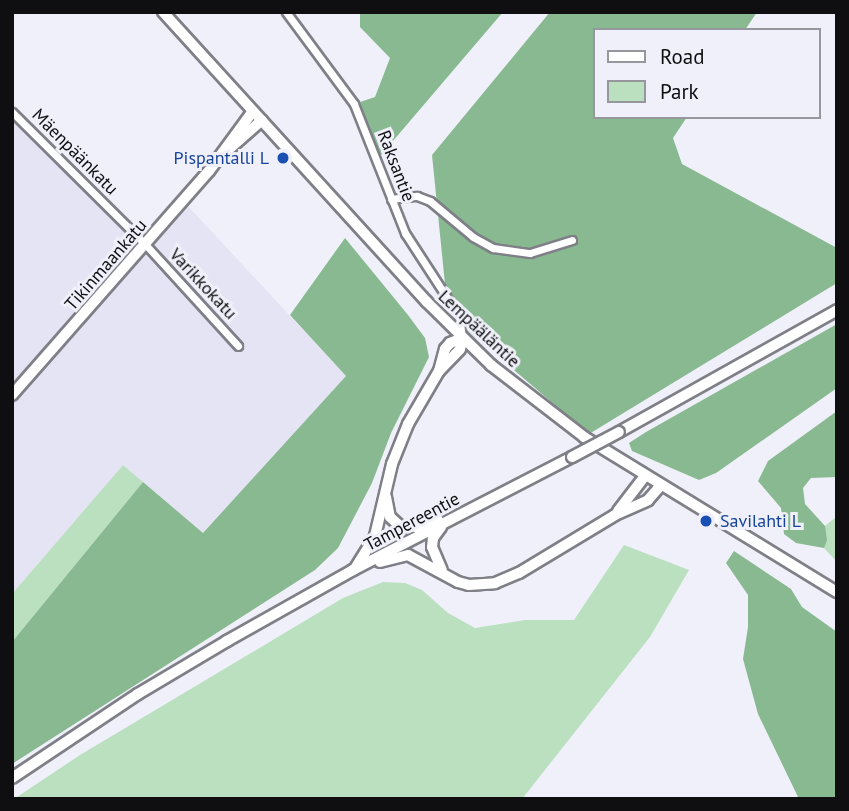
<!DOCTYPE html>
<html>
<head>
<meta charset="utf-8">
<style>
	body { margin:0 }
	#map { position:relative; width:849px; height:811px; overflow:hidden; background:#f0f0fa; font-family:"PT Sans",sans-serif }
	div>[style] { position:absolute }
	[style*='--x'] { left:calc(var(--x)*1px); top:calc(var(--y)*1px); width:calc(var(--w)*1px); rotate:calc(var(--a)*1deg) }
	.built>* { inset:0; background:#e5e4f5 }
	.green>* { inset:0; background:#bae0bf }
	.forest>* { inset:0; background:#89b990 }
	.roads { filter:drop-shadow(2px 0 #7f7f87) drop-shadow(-2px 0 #7f7f87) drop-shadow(0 2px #7f7f87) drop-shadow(0 -2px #7f7f87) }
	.street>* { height:7px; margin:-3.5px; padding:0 3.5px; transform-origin:3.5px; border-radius:3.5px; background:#fff }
	.secondary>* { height:10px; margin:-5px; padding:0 5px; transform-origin:5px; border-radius:5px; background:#fff }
	.bridges { filter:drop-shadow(2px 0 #7f7f87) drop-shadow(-2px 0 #7f7f87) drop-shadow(0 2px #7f7f87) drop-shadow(0 -2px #7f7f87) }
	.secondary-bridge>* { height:10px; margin:-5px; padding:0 5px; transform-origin:5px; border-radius:5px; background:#fff }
	.dots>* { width:19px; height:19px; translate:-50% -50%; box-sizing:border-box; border:4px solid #f0f0fa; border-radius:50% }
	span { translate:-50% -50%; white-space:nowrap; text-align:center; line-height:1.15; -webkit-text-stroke:6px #f0f0fa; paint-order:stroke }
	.street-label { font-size:18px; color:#0f0f12 }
	.transit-label { font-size:18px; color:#164399 }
	.right { translate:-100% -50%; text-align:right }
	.left { translate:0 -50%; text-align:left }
	.frame { position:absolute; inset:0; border:14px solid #0f0f12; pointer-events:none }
	.legend { position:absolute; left:593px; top:28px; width:228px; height:91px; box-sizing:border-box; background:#f0f0fa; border:2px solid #96969d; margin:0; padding:9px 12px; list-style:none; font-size:21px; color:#0f0f12 }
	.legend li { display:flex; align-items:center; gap:14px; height:35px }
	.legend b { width:35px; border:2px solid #96969d }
</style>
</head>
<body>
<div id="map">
	<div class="built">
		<i style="clip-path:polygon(12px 104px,152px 242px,187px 205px,346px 376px,203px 533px,123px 465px,12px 594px)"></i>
	</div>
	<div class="green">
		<i style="clip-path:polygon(123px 465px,143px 482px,12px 642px,12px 594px)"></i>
		<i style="clip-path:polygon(837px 516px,837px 562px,824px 548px,825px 526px)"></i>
		<i style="clip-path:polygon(624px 545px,689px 570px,650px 637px,522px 799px,14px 799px,80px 755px,343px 598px,383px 582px,405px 583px,422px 590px,448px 613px,475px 628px,525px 620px,574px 620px)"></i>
	</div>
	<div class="forest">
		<i style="clip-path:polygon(360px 12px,503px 12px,375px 162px,354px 104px,375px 97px,390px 58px,360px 27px)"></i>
		<i style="clip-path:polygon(550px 12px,757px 12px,745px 30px,595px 30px,595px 117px,687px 117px,673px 138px,682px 164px,837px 248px,837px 283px,589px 434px,448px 314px,432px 155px)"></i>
		<i style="clip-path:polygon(345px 238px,408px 315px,425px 338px,429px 357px,391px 433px,372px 483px,338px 548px,315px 570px,12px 764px,12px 642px,143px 482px,203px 533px,346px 376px,290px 315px)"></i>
		<i style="clip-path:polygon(837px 324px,837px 388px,716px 473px,699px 480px,632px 451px,629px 443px,646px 432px)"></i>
		<i style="clip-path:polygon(837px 411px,837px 477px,811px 478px,803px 488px,805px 504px,825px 526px,827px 540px,824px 548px,796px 543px,784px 534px,781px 508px,758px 481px,768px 461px)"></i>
		<i style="clip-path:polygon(734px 551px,791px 589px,802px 607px,837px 632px,837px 799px,799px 799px,758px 714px,743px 659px,748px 627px,748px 595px,726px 563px)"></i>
	</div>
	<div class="roads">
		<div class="street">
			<i style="--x:286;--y:12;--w:114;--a:53.5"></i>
			<i style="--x:354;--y:104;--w:139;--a:68.4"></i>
			<i style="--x:405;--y:233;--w:99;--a:57"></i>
			<i style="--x:459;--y:316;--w:21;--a:82"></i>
			<i style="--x:12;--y:112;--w:187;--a:44.8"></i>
			<i style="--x:145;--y:244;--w:138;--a:47.6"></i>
			<i style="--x:391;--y:199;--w:26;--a:-7"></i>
			<i style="--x:417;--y:196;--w:14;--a:21"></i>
			<i style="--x:430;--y:201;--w:56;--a:39.9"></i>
			<i style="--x:473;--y:237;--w:23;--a:29"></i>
			<i style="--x:493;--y:248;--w:37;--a:8"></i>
			<i style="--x:530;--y:253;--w:44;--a:-17.2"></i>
		</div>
		<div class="secondary">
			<i style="--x:163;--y:12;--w:392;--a:47.7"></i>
			<i style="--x:427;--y:302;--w:90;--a:44.5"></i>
			<i style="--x:491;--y:365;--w:118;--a:37.7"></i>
			<i style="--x:584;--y:437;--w:297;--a:31.5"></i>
			<i style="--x:228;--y:150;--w:45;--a:-41.4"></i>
			<i style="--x:439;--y:371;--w:30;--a:-46"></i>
			<i style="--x:460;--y:349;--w:11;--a:-75"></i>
			<i style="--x:12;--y:395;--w:298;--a:-48.7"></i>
			<i style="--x:209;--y:171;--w:74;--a:-53.7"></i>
			<i style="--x:619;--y:432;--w:250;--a:-29.2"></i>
			<i style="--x:386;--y:497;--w:20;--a:79"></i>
			<i style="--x:390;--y:517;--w:13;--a:42"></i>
			<i style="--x:400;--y:526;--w:17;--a:3"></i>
			<i style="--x:417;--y:527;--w:22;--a:-22"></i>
			<i style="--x:618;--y:511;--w:44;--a:-52.4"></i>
			<i style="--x:441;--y:527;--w:14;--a:126"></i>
			<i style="--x:433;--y:538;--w:9;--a:96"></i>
			<i style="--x:432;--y:547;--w:25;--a:67"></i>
			<i style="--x:380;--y:562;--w:29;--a:-14"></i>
			<i style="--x:408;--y:555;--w:57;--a:28.4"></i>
			<i style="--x:458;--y:582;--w:11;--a:15"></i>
			<i style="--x:469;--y:585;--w:26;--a:-4"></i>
			<i style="--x:495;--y:583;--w:26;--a:-23"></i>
			<i style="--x:519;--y:573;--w:112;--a:-31.1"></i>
			<i style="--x:615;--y:515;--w:36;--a:-24"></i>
			<i style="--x:648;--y:500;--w:20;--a:-49"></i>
			<i style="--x:356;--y:567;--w:36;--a:-58"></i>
			<i style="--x:375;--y:536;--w:74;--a:-76.7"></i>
			<i style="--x:392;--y:464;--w:43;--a:-68.2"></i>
			<i style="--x:408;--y:424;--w:61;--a:-59.7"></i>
			<i style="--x:439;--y:371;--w:23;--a:-75"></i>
			<i style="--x:445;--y:349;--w:8;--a:-50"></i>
			<i style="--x:450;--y:343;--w:14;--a:-21"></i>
			<i style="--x:12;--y:778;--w:151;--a:-33.7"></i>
			<i style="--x:138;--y:694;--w:104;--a:-30.8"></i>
			<i style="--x:227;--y:641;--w:145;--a:-29.4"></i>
			<i style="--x:353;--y:570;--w:246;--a:-27.3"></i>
		</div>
	</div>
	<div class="bridges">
		<div class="secondary-bridge">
			<i style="--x:572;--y:457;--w:53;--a:-28"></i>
		</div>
	</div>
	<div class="dots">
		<i style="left:283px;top:158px;background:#1a4fb4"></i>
		<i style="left:706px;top:521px;background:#1a4fb4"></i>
	</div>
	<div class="street-label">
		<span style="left:75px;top:152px;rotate:45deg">Mäenpäänkatu</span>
		<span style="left:396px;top:166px;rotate:69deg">Raksantie</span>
		<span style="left:106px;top:265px;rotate:-49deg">Tikinmaankatu</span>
		<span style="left:203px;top:284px;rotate:47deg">Varikkokatu</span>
		<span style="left:479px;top:329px;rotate:43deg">Lempääläntie</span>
		<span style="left:412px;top:522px;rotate:-28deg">Tampereentie</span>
	</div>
	<div class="transit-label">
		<span class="right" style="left:269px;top:158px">Pispantalli L</span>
		<span class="left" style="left:720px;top:521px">Savilahti L</span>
	</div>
	<div class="frame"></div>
	<ul class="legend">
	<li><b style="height:9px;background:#fff"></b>Road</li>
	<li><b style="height:19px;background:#bae0bf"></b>Park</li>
	</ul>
</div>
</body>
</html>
